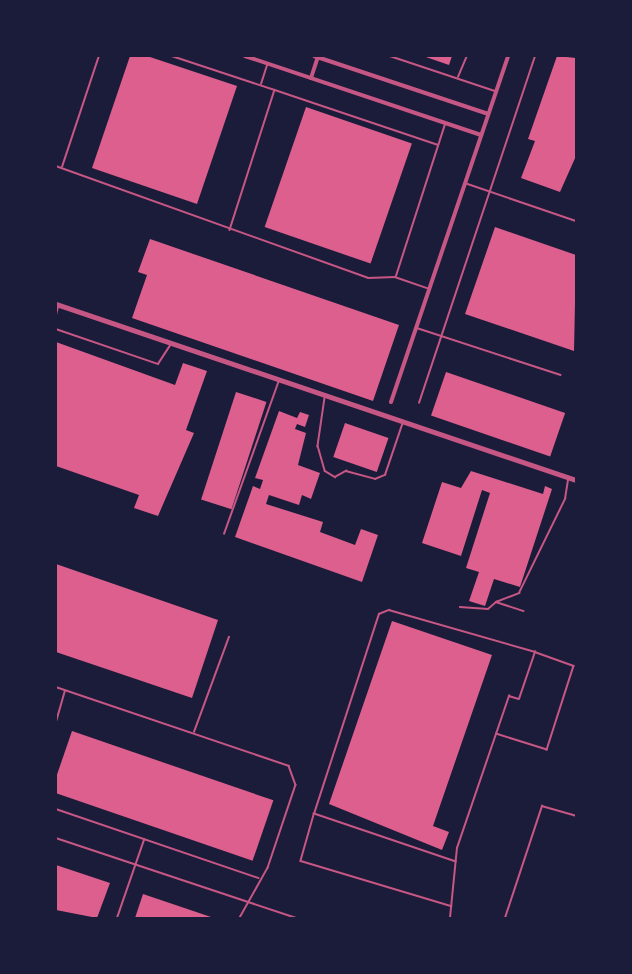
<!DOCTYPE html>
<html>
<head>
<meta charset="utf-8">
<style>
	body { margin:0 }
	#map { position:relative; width:632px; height:974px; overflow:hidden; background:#1b1b3a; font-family:Rubik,sans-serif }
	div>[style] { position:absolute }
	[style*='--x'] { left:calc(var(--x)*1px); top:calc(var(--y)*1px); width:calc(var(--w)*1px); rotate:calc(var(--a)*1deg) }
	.building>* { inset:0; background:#dd5f8e; transform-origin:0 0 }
	.service>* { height:1.5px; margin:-0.75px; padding:0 0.75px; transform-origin:0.75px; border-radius:0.75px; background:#c65784 }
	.minor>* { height:4px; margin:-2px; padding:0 2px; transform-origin:2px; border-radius:2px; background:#c65784 }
	.tertiary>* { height:4.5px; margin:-2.25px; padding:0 2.25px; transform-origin:2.25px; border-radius:2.25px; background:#c65784 }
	span { translate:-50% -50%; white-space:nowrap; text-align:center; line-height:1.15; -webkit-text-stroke:4.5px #1b1b3a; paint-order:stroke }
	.frame { position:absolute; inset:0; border:57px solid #1b1b3a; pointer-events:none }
</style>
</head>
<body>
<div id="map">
	<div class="building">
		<i style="clip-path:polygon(130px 56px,147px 56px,237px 86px,197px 204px,92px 168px)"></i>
		<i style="clip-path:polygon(423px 56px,452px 56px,449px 65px)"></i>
		<i style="clip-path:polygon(557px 56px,576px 58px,576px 156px,560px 192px,521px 178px,535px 141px,528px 139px)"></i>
		<i style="left:306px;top:107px;width:112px;height:127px;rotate:19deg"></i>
		<i style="clip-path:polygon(495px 227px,576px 255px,574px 351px,465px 314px)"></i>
		<i style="clip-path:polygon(150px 239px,399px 325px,373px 401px,132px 318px,147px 275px,138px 272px)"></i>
		<i style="clip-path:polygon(56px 342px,175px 385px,183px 363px,207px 371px,186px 430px,194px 433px,158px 516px,134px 508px,139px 495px,56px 466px)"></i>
		<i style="left:446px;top:372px;width:126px;height:46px;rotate:19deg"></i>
		<i style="left:236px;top:392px;width:32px;height:113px;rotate:18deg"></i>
		<i style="clip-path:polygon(279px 411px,297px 418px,300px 412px,309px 415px,305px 427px,297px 424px,295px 429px,306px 433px,298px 465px,320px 473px,311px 499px,302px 495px,299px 505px,269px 495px,266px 504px,323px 522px,320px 532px,355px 545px,361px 529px,378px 535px,362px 582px,235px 537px,253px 486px,260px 489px,263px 480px,255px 478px)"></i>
		<i style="left:345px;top:423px;width:46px;height:36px;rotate:19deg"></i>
		<i style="clip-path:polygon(471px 471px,543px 494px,545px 486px,552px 489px,520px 587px,494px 579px,485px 606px,469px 601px,479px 572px,466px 568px,490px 493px,482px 490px,461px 556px,422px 543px,442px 482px,461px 488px)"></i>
		<i style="clip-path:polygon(56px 564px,218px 620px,192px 698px,56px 652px)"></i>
		<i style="clip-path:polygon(392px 621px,492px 655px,433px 826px,449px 832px,442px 850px,329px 804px)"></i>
		<i style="left:72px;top:731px;width:213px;height:64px;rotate:19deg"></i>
		<i style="clip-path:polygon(56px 865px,110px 883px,97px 918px,56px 910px)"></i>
		<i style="clip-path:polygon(143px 894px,214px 918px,135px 918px)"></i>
	</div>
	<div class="service">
		<i style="--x:172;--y:56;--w:108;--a:18.3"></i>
		<i style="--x:275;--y:90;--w:147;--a:107.8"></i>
		<i style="--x:390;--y:56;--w:111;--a:18.4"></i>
		<i style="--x:458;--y:77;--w:23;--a:-67"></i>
		<i style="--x:261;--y:84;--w:19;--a:-72"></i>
		<i style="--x:275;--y:90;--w:172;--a:18.6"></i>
		<i style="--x:56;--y:166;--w:331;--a:19.7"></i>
		<i style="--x:368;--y:278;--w:27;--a:-2"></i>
		<i style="--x:395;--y:277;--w:36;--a:19"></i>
		<i style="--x:62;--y:167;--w:117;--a:-71.6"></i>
		<i style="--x:465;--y:183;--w:117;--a:18.9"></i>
		<i style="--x:396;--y:276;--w:160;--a:-72.1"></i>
		<i style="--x:56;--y:315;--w:8;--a:-76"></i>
		<i style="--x:417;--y:328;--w:151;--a:18.1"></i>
		<i style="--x:56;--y:329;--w:108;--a:18.9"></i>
		<i style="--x:158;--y:364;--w:24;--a:-57"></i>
		<i style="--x:325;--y:398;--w:49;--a:98.3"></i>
		<i style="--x:318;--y:446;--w:26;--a:74"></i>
		<i style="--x:325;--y:471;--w:12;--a:31"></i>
		<i style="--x:335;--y:477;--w:13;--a:-29"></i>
		<i style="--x:346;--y:471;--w:30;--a:15"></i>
		<i style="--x:375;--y:479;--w:11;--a:-22"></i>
		<i style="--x:385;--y:475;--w:53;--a:-71.2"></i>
		<i style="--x:419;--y:403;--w:366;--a:-71.5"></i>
		<i style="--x:224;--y:534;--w:164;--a:-70.3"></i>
		<i style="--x:496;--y:602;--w:25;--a:-21"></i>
		<i style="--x:519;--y:593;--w:105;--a:-63.9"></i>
		<i style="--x:565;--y:499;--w:19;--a:-81"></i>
		<i style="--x:460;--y:607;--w:28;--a:4"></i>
		<i style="--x:488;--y:609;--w:11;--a:-41"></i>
		<i style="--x:496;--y:602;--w:29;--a:18"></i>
		<i style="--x:56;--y:687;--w:246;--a:18.7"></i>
		<i style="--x:289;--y:766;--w:20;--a:70"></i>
		<i style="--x:296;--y:785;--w:88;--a:108.6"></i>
		<i style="--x:268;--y:868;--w:57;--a:119.2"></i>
		<i style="--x:56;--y:722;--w:32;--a:-74"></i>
		<i style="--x:194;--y:732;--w:101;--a:-69.8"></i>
		<i style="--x:56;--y:809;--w:214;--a:18.8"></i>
		<i style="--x:314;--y:815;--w:48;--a:105.8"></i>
		<i style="--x:301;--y:861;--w:157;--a:16.7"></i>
		<i style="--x:56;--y:838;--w:253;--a:18.4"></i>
		<i style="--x:456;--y:862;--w:150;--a:-161.3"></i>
		<i style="--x:314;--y:814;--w:210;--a:-72"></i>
		<i style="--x:379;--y:614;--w:11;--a:-22"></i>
		<i style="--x:389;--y:610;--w:152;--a:16"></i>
		<i style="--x:117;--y:918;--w:83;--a:-70.9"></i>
		<i style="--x:450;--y:918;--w:70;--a:-84.3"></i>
		<i style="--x:457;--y:848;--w:161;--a:-71.1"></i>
		<i style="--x:509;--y:696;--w:10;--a:17"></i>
		<i style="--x:519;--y:699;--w:50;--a:-71.2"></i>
		<i style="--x:535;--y:652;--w:41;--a:19.7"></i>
		<i style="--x:574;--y:666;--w:88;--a:107.8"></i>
		<i style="--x:547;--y:750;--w:53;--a:-162.6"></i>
		<i style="--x:505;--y:918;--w:118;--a:-71.7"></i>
		<i style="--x:542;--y:806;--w:35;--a:16"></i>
	</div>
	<div class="minor">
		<i style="--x:245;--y:56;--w:249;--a:18.5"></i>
		<i style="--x:314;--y:56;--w:183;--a:18.4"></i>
		<i style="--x:311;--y:78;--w:22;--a:-72"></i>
		<i style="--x:391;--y:402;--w:365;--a:-71.3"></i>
	</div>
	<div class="tertiary">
		<i style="--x:56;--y:304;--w:549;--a:18.7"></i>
	</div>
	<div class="frame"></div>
</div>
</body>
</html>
